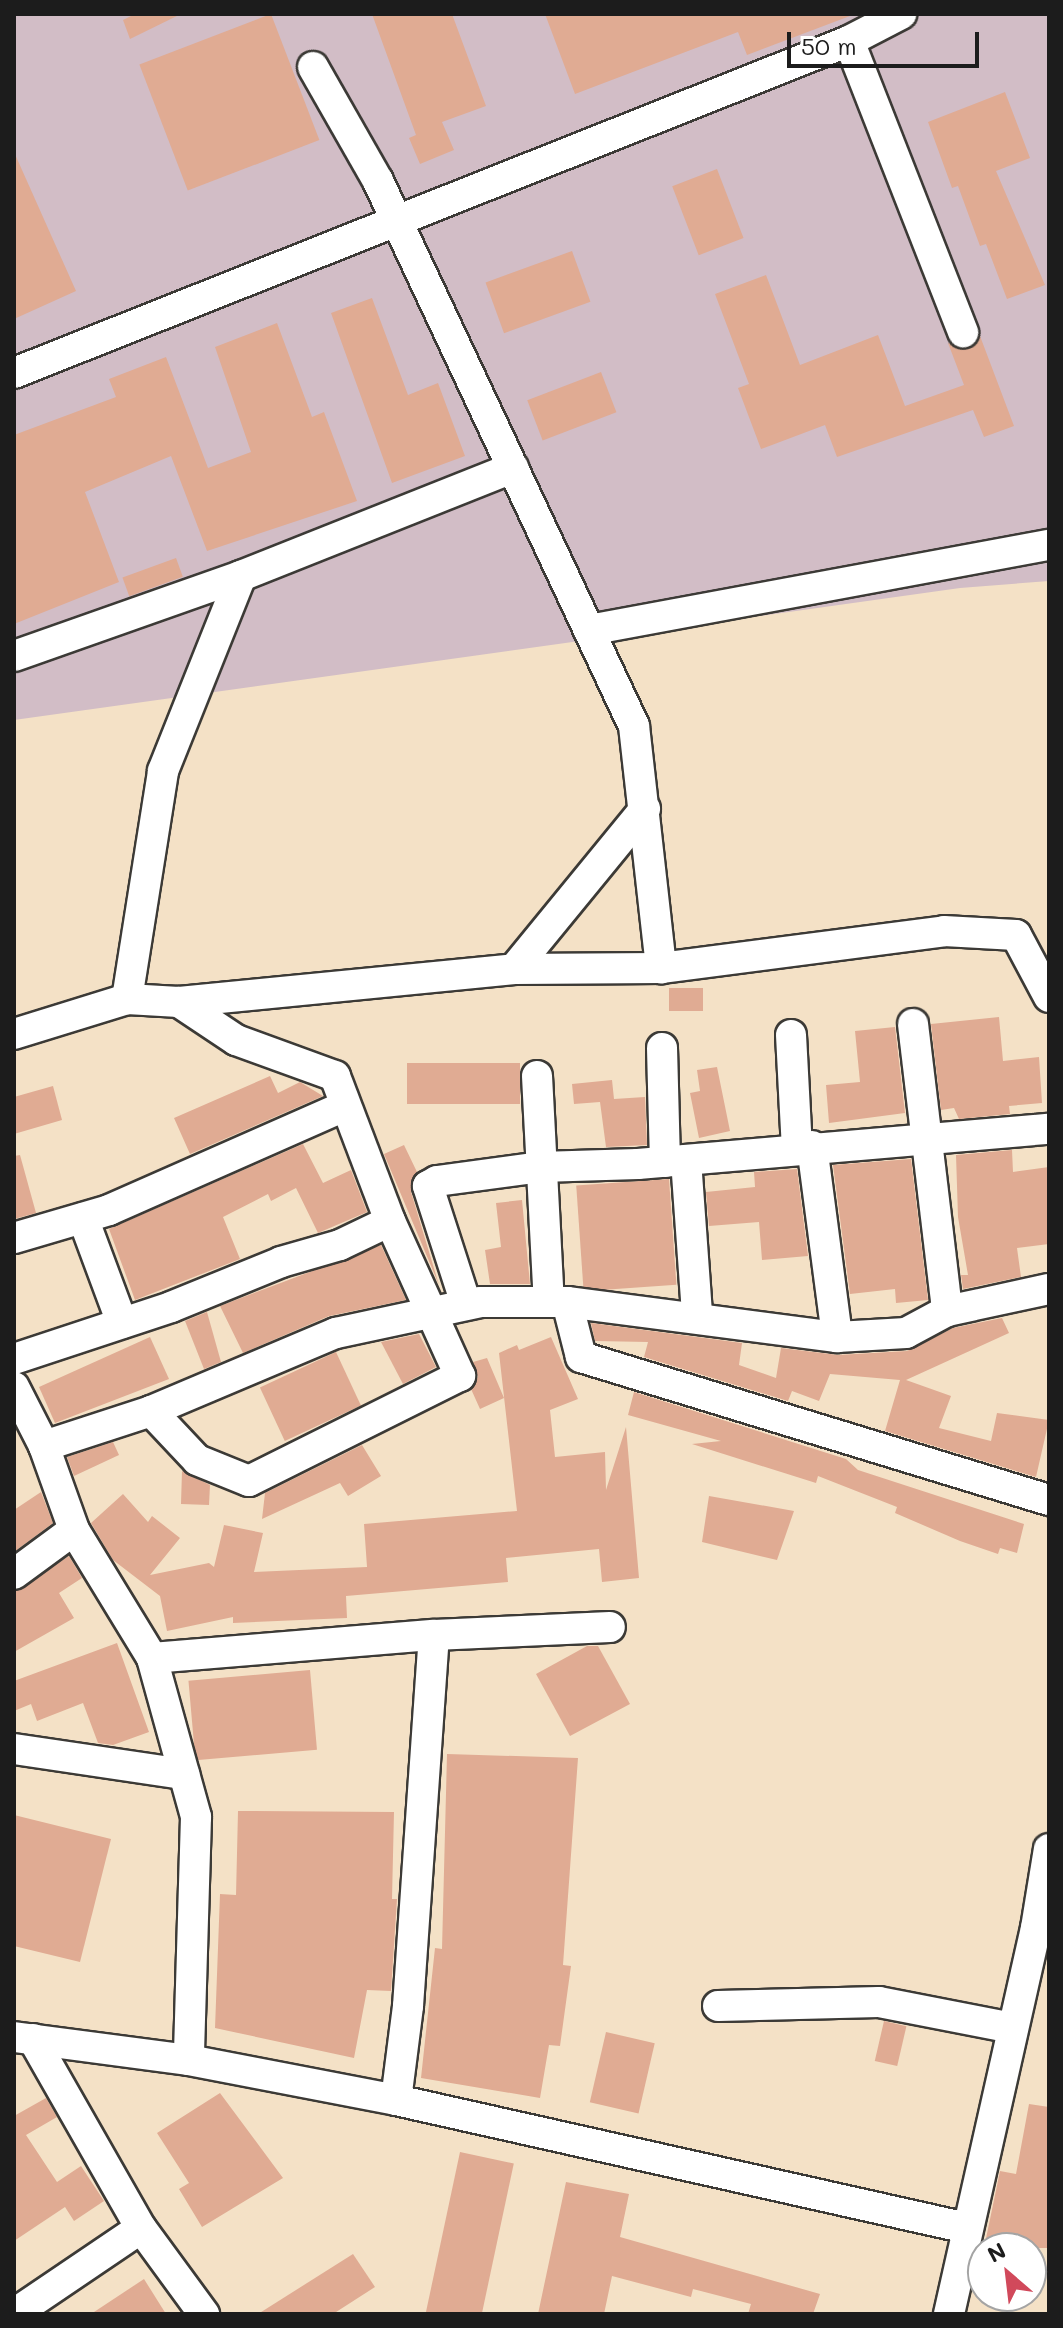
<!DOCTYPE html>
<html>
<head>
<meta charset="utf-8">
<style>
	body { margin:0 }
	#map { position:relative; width:1063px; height:2328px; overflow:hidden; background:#f4e1c6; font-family:Mali,sans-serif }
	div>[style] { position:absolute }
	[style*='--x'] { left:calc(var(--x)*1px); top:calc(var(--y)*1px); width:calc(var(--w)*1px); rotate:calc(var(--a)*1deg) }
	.industrial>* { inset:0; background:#d2bdc6 }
	.building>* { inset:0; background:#e0ab93; transform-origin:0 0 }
	.roads { filter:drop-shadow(2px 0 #3c3a36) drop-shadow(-2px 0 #3c3a36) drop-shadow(0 2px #3c3a36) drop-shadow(0 -2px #3c3a36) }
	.minor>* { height:30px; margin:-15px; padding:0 15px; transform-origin:15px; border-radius:15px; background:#fff }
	span { translate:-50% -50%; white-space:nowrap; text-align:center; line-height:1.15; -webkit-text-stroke:8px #fff; paint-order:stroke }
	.frame { position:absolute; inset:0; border:16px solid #1c1c1c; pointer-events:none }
	.north { position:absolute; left:967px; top:2232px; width:80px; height:80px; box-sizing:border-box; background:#fff; border:2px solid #a4a4a4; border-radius:50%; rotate:332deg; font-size:22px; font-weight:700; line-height:32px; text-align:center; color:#1c1c1c }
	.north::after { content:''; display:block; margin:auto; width:28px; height:36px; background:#d1495b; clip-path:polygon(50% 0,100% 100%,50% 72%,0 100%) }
	.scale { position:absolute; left:787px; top:32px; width:192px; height:36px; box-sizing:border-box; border:4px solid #1c1c1c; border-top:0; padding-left:10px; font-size:24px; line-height:28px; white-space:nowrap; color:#1c1c1c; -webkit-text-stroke:6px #fff; paint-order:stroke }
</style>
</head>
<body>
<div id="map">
	<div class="industrial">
		<i style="clip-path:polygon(14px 14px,1049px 14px,1049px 581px,960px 588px,14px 720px)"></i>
	</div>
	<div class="building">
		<i style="clip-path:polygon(135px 14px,181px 14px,130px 39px,123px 20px)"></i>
		<i style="left:271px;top:14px;width:135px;height:141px;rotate:69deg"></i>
		<i style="clip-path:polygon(372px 14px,452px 14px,486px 106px,442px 122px,454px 150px,420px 164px,409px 138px,416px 135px)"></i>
		<i style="clip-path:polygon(545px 14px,849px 14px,850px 16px,747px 55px,738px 32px,575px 94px)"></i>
		<i style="clip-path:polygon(1005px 92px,1030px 158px,996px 171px,1045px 285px,1007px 299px,986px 244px,980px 246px,958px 186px,952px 188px,928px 122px)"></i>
		<i style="clip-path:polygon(14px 152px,76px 291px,14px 319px)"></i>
		<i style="left:717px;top:169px;width:74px;height:48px;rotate:69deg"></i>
		<i style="left:572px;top:251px;width:54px;height:92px;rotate:70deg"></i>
		<i style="clip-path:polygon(766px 275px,800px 365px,878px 335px,905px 406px,964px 385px,948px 343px,969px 349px,980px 336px,1014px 426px,984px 437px,973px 410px,837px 457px,825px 425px,761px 449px,738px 388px,749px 384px,715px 294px)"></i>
		<i style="clip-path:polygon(372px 298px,408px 395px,438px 383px,465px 456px,392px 483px,331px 313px)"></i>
		<i style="clip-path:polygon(277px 323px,312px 417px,324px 412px,357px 501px,207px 551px,171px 456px,85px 492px,119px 582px,14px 624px,14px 435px,116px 397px,109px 379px,166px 357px,208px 468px,251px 452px,215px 347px)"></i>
		<i style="left:601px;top:372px;width:43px;height:79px;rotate:69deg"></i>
		<i style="left:176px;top:558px;width:20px;height:57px;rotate:70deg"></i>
		<i style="left:703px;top:988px;width:23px;height:34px;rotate:90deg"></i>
		<i style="clip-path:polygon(999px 1017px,1003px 1061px,1039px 1057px,1042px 1103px,1009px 1106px,1010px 1114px,959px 1119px,954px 1108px,941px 1110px,931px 1024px)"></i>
		<i style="clip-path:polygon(895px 1027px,905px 1113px,829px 1123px,826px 1085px,860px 1082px,855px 1031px)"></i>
		<i style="left:520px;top:1063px;width:41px;height:113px;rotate:90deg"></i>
		<i style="clip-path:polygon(717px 1067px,730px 1131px,699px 1138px,690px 1093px,700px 1091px,697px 1070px)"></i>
		<i style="clip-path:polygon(270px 1076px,278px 1093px,300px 1082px,323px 1096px,190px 1154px,174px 1118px)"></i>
		<i style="clip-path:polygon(612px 1080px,614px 1099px,645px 1097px,647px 1145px,606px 1147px,600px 1102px,574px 1104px,572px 1084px)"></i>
		<i style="clip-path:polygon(53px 1086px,62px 1120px,14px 1134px,14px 1097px)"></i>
		<i style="clip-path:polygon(303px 1144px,323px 1183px,351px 1170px,367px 1212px,318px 1233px,296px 1188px,271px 1201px,268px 1194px,223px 1217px,240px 1259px,135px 1300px,109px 1229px)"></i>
		<i style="clip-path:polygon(404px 1145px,417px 1172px,411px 1192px,439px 1285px,384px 1154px)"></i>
		<i style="clip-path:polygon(1012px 1150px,1013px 1172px,1049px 1167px,1049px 1244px,1017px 1248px,1021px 1277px,963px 1289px,961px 1275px,968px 1275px,958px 1217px,956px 1155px)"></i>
		<i style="clip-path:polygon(20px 1155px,36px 1213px,14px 1219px,14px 1156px)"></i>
		<i style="clip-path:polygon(911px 1159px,928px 1300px,896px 1303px,895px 1289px,850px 1294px,833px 1165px)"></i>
		<i style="clip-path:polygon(797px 1169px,808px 1256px,762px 1260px,759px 1222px,709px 1226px,706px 1192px,755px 1187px,754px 1172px)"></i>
		<i style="left:669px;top:1179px;width:106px;height:93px;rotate:86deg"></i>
		<i style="clip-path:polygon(522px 1200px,530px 1284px,490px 1284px,485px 1250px,501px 1247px,496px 1203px)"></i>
		<i style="clip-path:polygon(381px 1245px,406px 1300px,329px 1316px,243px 1353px,220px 1306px)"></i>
		<i style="clip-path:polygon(207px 1312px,221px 1362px,204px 1369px,185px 1321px)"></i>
		<i style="clip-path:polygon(1002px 1318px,1009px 1333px,906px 1380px,951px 1396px,939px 1428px,991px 1441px,997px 1413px,1049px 1420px,1036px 1477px,885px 1431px,900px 1380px,830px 1374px,819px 1401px,792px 1391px,788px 1401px,644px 1357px,648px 1342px,595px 1341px,591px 1323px,742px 1343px,739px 1365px,776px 1378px,781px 1348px,838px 1355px,907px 1351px,953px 1328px)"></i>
		<i style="clip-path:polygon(419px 1334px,436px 1367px,403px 1384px,381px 1342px)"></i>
		<i style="clip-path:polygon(150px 1337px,169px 1379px,55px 1423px,39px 1387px)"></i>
		<i style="clip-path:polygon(551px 1337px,578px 1399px,550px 1410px,555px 1457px,605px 1452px,606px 1490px,626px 1427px,639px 1578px,602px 1582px,599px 1549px,506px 1558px,508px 1582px,346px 1596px,347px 1618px,233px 1623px,233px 1617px,167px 1631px,160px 1596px,113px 1560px,91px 1523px,123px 1494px,148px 1522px,152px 1516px,180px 1538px,150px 1575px,209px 1563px,214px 1567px,224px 1525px,263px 1533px,254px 1572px,367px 1567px,364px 1524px,517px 1511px,499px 1353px,517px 1345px,519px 1350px)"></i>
		<i style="left:336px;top:1352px;width:59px;height:84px;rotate:65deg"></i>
		<i style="clip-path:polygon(487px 1358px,504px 1398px,480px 1409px,471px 1389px,478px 1377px,473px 1362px)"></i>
		<i style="clip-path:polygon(634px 1392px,846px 1459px,858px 1470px,1024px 1524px,1017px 1553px,1000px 1548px,998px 1554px,960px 1541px,895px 1513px,897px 1507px,818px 1476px,816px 1483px,692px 1444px,721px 1441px,628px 1415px)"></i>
		<i style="clip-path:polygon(113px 1442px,119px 1455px,74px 1476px,67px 1457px)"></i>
		<i style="clip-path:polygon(362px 1445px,381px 1476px,348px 1496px,340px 1483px,262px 1519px,265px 1493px)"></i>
		<i style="clip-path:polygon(182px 1471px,210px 1485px,209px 1505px,181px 1504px)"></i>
		<i style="clip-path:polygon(41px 1492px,53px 1523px,14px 1552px,14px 1510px)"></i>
		<i style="clip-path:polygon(709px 1496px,794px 1511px,777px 1560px,702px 1542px)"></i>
		<i style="clip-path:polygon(69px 1556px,82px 1578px,59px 1593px,74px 1618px,14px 1652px,14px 1592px)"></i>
		<i style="clip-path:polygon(117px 1643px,149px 1732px,113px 1745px,98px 1743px,83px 1703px,37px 1721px,31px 1704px,14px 1711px,14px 1681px)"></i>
		<i style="clip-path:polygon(587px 1646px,598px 1646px,630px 1704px,570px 1736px,536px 1674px)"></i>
		<i style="left:310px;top:1670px;width:80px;height:122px;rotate:85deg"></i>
		<i style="clip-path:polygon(447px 1754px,578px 1758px,563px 1965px,571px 1966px,560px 2046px,549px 2045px,540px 2098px,421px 2078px,435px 1948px,442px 1949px)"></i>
		<i style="clip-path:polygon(238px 1811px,394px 1812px,392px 1899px,397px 1899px,391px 1991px,367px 1990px,354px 2058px,215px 2028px,220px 1894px,236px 1895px)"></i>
		<i style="clip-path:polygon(14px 1815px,111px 1839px,80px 1962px,14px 1946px)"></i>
		<i style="left:884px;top:2021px;width:23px;height:41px;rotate:13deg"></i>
		<i style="left:606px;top:2032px;width:50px;height:72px;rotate:13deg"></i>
		<i style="clip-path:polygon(220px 2093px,283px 2178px,202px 2227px,179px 2189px,189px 2183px,157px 2133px)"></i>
		<i style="clip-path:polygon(46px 2098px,57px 2117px,26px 2135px,57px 2182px,81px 2166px,104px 2201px,74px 2221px,65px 2207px,14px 2241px,14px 2116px)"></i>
		<i style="clip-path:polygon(1029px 2104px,1049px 2107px,1049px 2248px,984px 2248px,1000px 2171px,1016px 2174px)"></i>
		<i style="left:460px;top:2152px;width:55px;height:166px;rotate:12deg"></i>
		<i style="clip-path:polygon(566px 2182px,629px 2194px,620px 2237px,820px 2294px,813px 2314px,748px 2314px,751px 2304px,693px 2289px,691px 2297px,612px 2276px,604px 2314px,538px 2314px)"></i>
		<i style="clip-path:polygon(353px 2254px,375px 2287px,333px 2314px,258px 2314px)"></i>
		<i style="clip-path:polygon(144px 2279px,166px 2314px,91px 2314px)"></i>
	</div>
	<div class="roads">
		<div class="minor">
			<i style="--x:849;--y:41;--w:313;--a:68.6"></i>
			<i style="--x:313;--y:67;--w:131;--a:60.3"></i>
			<i style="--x:378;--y:181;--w:602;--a:64.84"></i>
			<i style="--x:634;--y:726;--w:244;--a:83.6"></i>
			<i style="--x:14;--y:373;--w:899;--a:-21.68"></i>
			<i style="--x:849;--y:41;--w:59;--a:-27.4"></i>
			<i style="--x:589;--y:630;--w:468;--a:-10.5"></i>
			<i style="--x:14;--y:656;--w:241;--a:-19.4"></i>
			<i style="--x:241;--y:576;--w:293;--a:-21.7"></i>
			<i style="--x:514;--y:969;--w:207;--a:-50.7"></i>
			<i style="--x:127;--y:999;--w:231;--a:-81"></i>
			<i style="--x:163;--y:771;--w:210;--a:-68.2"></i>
			<i style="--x:913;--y:1024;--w:289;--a:83.2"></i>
			<i style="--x:14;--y:1034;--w:118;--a:-17.2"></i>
			<i style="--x:127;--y:999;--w:52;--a:3.3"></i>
			<i style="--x:179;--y:1002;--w:337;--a:-5.6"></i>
			<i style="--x:514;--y:969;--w:147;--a:-0.4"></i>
			<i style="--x:661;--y:968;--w:285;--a:-7.4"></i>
			<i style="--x:944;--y:931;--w:72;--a:3.2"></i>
			<i style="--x:1016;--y:935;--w:70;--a:62"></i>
			<i style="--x:791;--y:1035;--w:113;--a:87"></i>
			<i style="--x:662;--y:1048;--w:114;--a:88.5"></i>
			<i style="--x:537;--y:1076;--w:226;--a:87"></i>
			<i style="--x:812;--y:1146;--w:193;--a:82.5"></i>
			<i style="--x:686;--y:1160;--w:155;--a:85.9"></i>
			<i style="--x:83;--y:1218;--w:112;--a:69.6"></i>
			<i style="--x:14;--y:1238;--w:99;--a:-16.4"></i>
			<i style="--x:109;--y:1210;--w:258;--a:-23.8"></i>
			<i style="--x:567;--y:1302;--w:57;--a:75.7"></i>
			<i style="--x:581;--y:1357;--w:489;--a:17"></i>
			<i style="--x:466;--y:1304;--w:124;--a:-107.9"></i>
			<i style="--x:428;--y:1186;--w:10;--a:-29"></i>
			<i style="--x:437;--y:1181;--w:104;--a:-7.7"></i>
			<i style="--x:540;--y:1167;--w:98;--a:-1.8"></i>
			<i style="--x:638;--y:1164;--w:412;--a:-4.9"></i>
			<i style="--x:14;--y:1359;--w:165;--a:-18.3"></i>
			<i style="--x:171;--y:1307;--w:119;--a:-22.2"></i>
			<i style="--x:281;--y:1262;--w:61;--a:-16.1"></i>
			<i style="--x:340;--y:1245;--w:55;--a:-25.6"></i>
			<i style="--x:14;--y:1387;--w:66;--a:63"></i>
			<i style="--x:44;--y:1446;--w:89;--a:70.3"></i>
			<i style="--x:74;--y:1530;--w:150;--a:58.6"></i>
			<i style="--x:152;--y:1658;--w:283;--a:-4.7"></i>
			<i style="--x:434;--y:1635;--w:176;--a:-2.6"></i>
			<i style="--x:151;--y:1411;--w:67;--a:46.8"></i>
			<i style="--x:197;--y:1460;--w:56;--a:22"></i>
			<i style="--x:249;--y:1481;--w:236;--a:-26.5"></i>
			<i style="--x:460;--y:1376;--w:170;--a:-114.3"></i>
			<i style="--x:390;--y:1221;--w:155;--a:-110.8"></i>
			<i style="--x:335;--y:1076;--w:105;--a:-160"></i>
			<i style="--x:236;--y:1040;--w:69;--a:-146.3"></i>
			<i style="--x:44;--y:1446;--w:113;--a:-18.1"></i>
			<i style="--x:151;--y:1411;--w:201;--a:-22.9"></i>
			<i style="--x:336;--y:1333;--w:148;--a:-12.1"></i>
			<i style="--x:481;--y:1302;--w:86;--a:0"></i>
			<i style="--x:567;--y:1302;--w:272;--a:7.4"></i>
			<i style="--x:837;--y:1337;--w:69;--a:-3.3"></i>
			<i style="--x:906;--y:1333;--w:47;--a:-28.2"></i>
			<i style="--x:947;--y:1311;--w:104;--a:-12.2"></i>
			<i style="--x:14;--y:1574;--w:74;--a:-36.3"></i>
			<i style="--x:152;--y:1658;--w:165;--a:74.5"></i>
			<i style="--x:196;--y:1817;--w:243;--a:91.7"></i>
			<i style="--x:14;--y:1749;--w:172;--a:8.4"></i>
			<i style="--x:718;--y:2006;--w:161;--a:-1.4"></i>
			<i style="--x:879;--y:2002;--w:136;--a:11"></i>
			<i style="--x:14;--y:2037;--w:177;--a:7.5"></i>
			<i style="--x:189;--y:2060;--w:211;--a:10.9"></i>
			<i style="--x:396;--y:2100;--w:585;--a:12.64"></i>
			<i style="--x:33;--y:2039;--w:218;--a:60.3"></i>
			<i style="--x:141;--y:2228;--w:107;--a:53.8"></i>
			<i style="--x:396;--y:2100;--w:95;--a:-82.7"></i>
			<i style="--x:408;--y:2006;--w:372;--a:-86"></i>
			<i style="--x:14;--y:2314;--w:153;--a:-34.1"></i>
			<i style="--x:949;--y:2314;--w:396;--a:-77.3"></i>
			<i style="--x:1036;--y:1928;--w:80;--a:-80.7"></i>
		</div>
	</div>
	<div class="frame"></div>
	<div class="north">N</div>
	<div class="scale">50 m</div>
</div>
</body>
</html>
